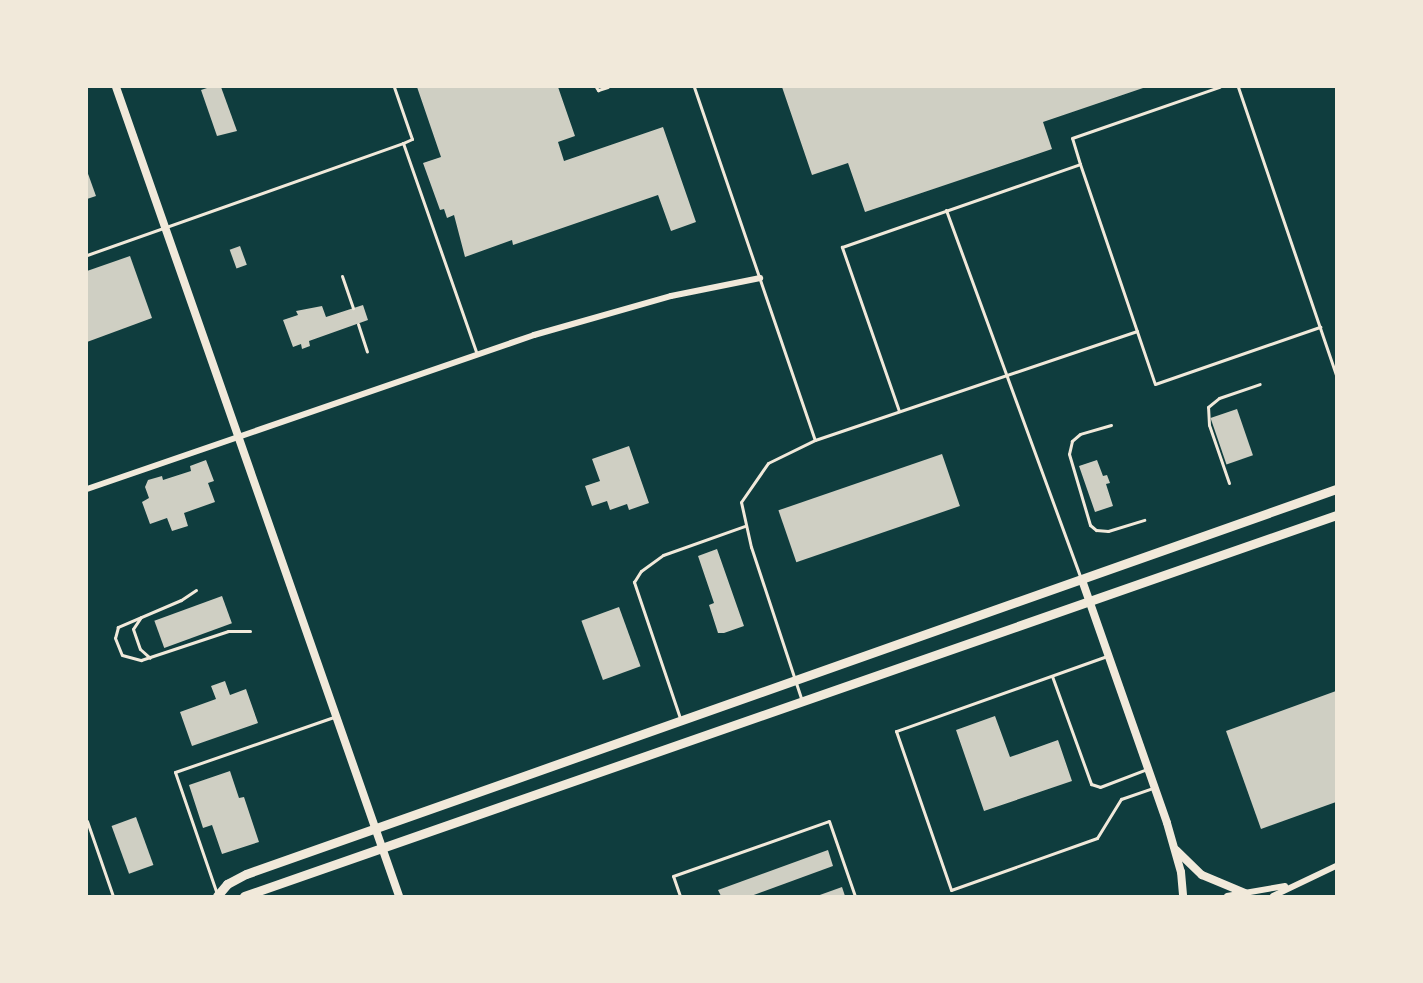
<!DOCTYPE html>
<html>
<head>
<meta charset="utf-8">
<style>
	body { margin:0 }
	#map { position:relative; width:1423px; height:983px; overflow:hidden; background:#0f3d3e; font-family:Rubik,sans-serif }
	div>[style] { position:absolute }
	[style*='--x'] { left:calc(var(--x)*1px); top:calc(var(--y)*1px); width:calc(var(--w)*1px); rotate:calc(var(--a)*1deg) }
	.building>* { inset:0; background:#cfcfc3; transform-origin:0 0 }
	.service>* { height:3px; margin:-1.5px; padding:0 1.5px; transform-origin:1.5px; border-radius:1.5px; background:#f1e9da }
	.minor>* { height:6px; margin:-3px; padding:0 3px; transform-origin:3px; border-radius:3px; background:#f1e9da }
	.tertiary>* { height:8px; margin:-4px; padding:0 4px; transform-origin:4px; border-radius:4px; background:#f1e9da }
	.secondary>* { height:9px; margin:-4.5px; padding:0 4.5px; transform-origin:4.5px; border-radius:4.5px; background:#f1e9da }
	span { translate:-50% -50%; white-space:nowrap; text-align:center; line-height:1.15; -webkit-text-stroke:5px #f1e9da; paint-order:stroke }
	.frame { position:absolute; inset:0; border:88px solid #f1e9da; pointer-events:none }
</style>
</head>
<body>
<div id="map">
	<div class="building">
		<i style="clip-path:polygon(210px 87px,221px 87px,237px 131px,217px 136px,201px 90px)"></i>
		<i style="clip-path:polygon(417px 87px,558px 87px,575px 136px,558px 142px,564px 161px,663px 127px,696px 222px,671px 231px,658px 195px,513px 245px,512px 240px,465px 257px,454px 215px,447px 218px,444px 209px,440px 210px,423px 163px,441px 157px)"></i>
		<i style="clip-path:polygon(782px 87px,1146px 87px,1043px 122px,1052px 149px,865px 212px,848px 163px,812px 175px)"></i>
		<i style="clip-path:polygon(87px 171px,96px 196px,87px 199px)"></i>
		<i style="left:240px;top:246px;width:20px;height:11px;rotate:70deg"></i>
		<i style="clip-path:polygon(130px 256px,152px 318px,87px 342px,87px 271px)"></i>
		<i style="clip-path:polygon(363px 305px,368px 320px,309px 341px,310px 346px,302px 349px,301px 344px,293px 347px,283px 320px,298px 315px,296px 311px,322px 306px,326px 317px)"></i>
		<i style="left:1237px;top:409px;width:49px;height:28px;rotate:71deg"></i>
		<i style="clip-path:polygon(629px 446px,649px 503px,629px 510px,627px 504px,610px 510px,607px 501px,592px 506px,585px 486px,600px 481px,592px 459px)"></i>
		<i style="left:942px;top:454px;width:55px;height:173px;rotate:71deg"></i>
		<i style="clip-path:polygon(206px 460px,214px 481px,208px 483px,215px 502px,184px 513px,188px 526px,172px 531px,167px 518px,150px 524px,142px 502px,149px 498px,145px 487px,148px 480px,162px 476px,163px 480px,191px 471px,190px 466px)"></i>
		<i style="clip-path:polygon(1097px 460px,1103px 476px,1107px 475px,1110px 483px,1106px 484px,1113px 506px,1095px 512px,1079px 466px)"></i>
		<i style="clip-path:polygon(717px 549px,744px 626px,724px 633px,718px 633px,709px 605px,714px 603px,698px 556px)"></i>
		<i style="left:222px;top:596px;width:29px;height:72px;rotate:70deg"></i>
		<i style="left:619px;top:607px;width:63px;height:40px;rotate:70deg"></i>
		<i style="clip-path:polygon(225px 681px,230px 695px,246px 689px,258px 723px,192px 746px,180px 712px,216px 699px,211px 686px)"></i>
		<i style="clip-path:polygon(1336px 691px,1336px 802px,1261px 829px,1226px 731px)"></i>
		<i style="clip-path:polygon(995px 716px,1010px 757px,1058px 740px,1072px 781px,984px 811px,956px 730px)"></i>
		<i style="clip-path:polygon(230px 771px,239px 798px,244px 797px,259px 842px,222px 854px,212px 825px,203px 828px,189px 785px)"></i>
		<i style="left:136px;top:817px;width:51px;height:26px;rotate:70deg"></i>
		<i style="clip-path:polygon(828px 850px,833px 866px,751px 896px,721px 896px,718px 890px)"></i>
		<i style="clip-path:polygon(842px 887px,845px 896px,817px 896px)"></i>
	</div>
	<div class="service">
		<i style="--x:394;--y:87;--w:55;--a:70.9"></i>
		<i style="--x:412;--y:139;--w:10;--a:156"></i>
		<i style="--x:596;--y:87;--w:4;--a:56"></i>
		<i style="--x:598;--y:90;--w:10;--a:-17"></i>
		<i style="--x:694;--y:87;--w:373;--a:71.1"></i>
		<i style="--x:1238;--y:87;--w:304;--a:71.2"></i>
		<i style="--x:1080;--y:164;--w:232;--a:71.2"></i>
		<i style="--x:1155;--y:384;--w:175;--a:-19.1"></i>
		<i style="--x:946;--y:210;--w:392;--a:69.9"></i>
		<i style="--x:87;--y:255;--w:335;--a:-19.5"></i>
		<i style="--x:403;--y:143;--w:224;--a:70.7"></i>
		<i style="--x:342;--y:276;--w:34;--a:71"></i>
		<i style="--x:358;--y:324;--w:29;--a:72"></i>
		<i style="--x:899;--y:411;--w:174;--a:-109.2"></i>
		<i style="--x:842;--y:247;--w:252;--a:-19.2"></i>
		<i style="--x:1080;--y:164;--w:27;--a:-107"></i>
		<i style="--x:1072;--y:138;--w:156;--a:-19.1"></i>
		<i style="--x:1111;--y:425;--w:32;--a:164"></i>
		<i style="--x:1080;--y:434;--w:11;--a:139"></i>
		<i style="--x:1072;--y:441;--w:13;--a:103"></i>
		<i style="--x:1069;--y:454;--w:74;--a:73.5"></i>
		<i style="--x:1090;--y:525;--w:8;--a:40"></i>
		<i style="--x:1096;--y:530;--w:12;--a:5"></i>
		<i style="--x:1108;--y:531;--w:38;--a:-17"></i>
		<i style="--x:1229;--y:483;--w:61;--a:-109"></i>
		<i style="--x:1209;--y:425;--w:18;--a:-93"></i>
		<i style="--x:1208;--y:407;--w:14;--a:-39"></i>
		<i style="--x:1219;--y:398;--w:43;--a:-18.9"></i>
		<i style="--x:196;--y:590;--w:18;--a:146"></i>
		<i style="--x:181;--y:600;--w:69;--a:156.8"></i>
		<i style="--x:118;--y:627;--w:11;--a:105"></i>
		<i style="--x:115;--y:638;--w:18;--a:68"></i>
		<i style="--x:122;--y:655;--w:20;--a:15"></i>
		<i style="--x:141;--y:660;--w:92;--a:-18.4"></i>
		<i style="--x:228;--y:631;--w:22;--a:0"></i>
		<i style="--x:141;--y:617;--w:14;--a:124"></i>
		<i style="--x:133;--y:629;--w:21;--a:71"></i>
		<i style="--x:140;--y:649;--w:13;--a:42"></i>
		<i style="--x:1107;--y:656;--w:224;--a:160.4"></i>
		<i style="--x:896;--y:731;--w:168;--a:70.9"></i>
		<i style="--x:951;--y:890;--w:155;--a:-19.6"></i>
		<i style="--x:1097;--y:838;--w:46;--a:-58.4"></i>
		<i style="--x:1121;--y:799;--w:34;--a:-19"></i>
		<i style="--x:1052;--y:676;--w:115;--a:70.1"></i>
		<i style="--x:1091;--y:784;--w:9;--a:18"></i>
		<i style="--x:1100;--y:787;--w:50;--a:-21"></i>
		<i style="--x:801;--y:698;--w:159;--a:-108.3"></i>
		<i style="--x:751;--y:547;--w:46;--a:-102.5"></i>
		<i style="--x:741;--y:502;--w:47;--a:-55.3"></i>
		<i style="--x:768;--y:463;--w:52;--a:-26.1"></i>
		<i style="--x:815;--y:440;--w:340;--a:-18.7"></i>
		<i style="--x:680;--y:718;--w:144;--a:-108.7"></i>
		<i style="--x:634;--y:582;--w:13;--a:-58"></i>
		<i style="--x:641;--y:571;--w:27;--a:-36"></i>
		<i style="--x:663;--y:555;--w:87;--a:-19.5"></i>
		<i style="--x:87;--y:821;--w:79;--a:70.9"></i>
		<i style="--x:217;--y:894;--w:129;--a:-109"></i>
		<i style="--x:175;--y:772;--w:168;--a:-19.1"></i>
		<i style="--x:680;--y:896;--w:21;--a:-109"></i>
		<i style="--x:673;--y:876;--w:165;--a:-19.4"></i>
		<i style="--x:829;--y:821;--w:79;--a:70.9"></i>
	</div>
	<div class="minor">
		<i style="--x:87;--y:489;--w:473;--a:-19"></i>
		<i style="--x:534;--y:335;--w:142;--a:-15.9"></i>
		<i style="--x:671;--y:296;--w:91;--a:-11.4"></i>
		<i style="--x:1227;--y:896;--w:59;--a:-9.8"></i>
		<i style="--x:1273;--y:896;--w:70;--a:-25.5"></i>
	</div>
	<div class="tertiary">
		<i style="--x:116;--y:87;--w:857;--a:70.72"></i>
		<i style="--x:1082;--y:580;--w:257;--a:70.7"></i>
		<i style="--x:1167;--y:823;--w:51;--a:74.1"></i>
		<i style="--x:1181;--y:872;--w:24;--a:85"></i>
		<i style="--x:1176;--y:850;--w:36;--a:44"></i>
		<i style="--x:1202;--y:875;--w:47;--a:22.7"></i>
	</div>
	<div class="secondary">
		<i style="--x:217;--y:896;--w:16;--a:-50"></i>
		<i style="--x:227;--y:884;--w:21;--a:-28"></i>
		<i style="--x:246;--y:874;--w:1156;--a:-19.45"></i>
		<i style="--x:244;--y:896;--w:1157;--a:-19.23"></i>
	</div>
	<div class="frame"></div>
</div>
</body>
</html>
